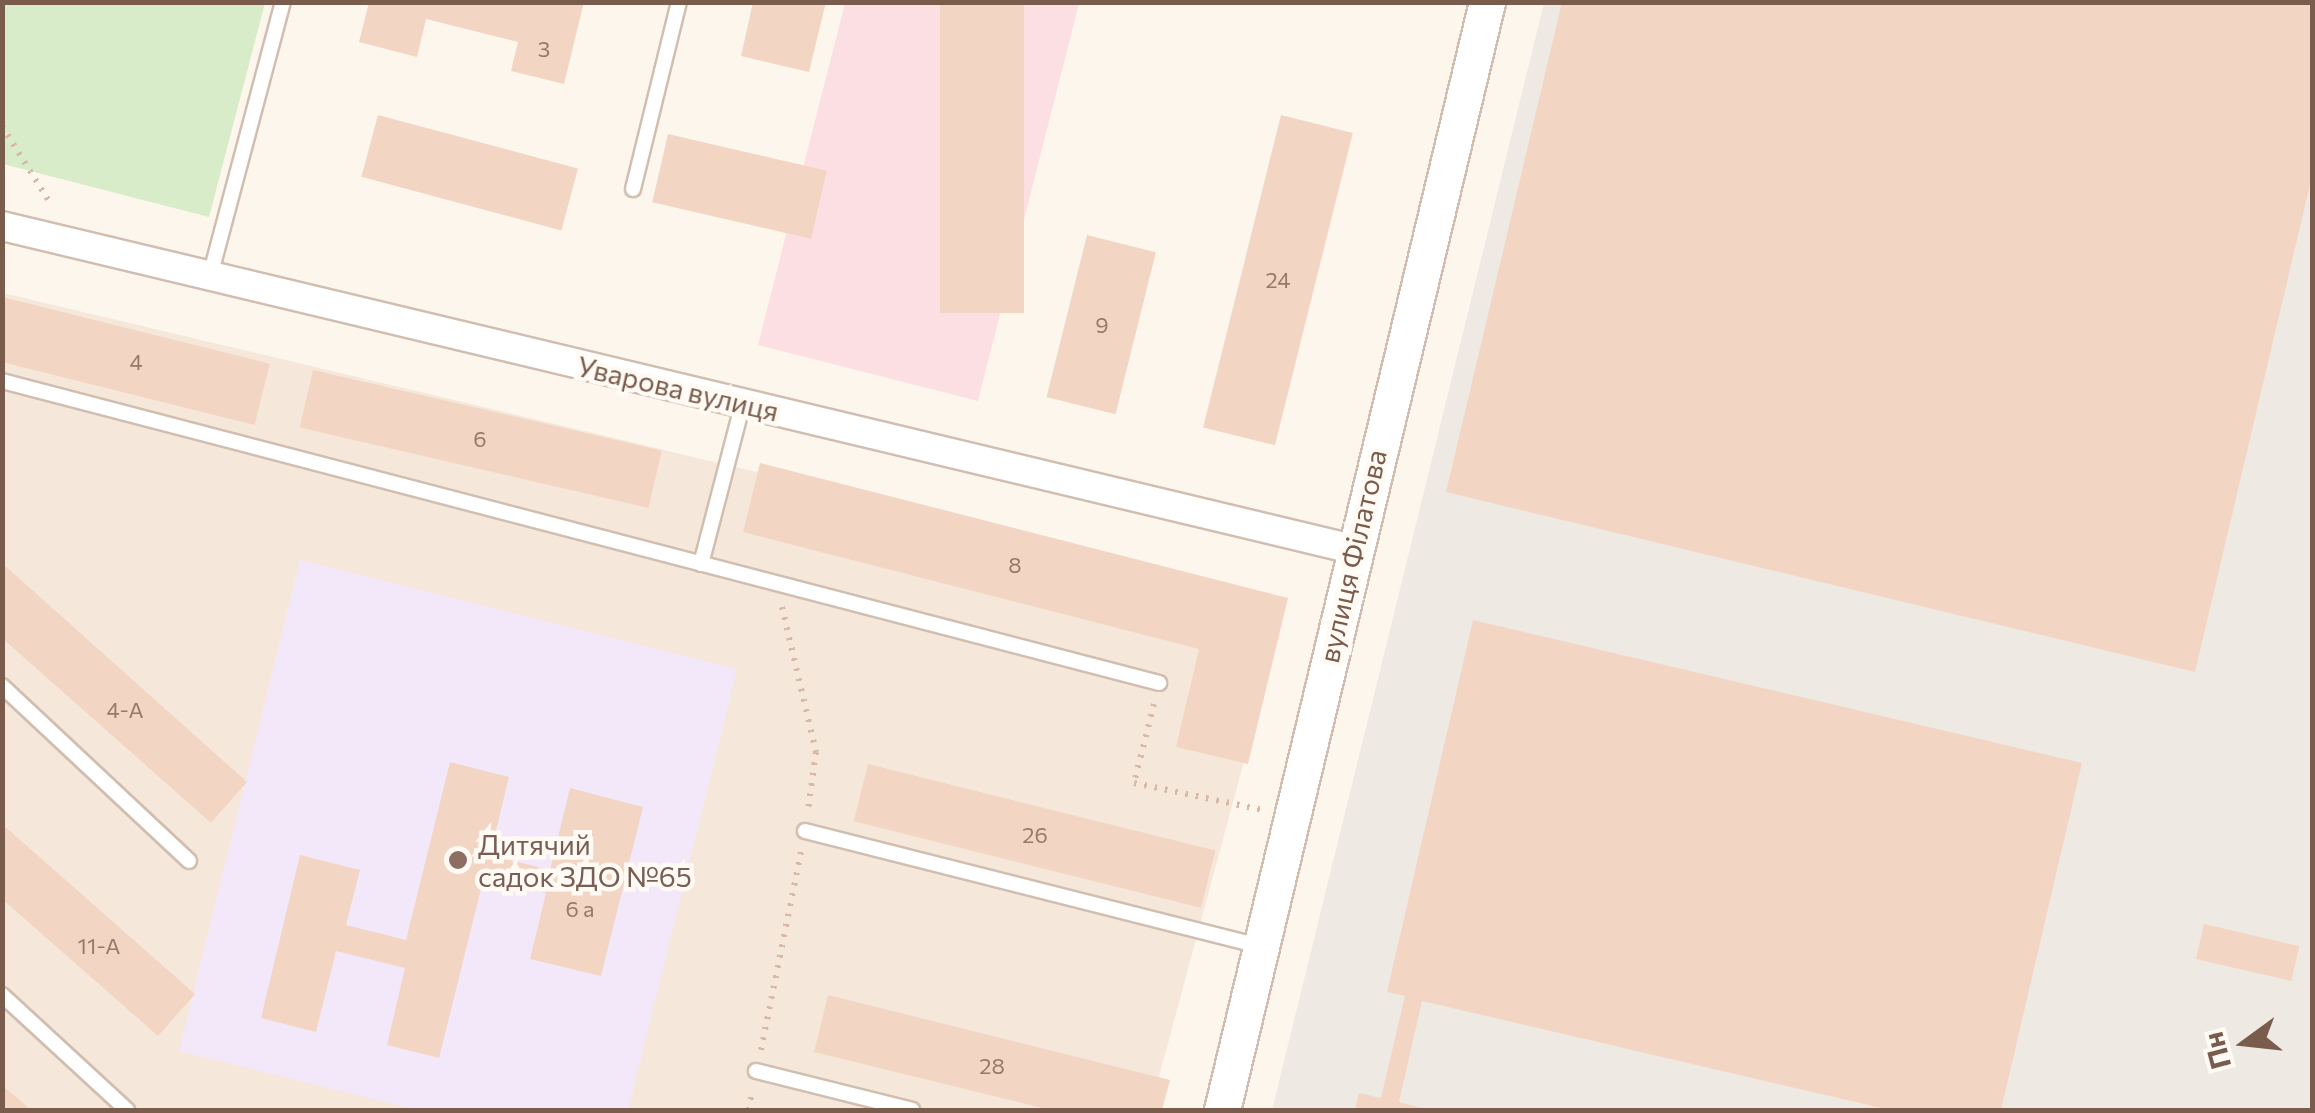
<!DOCTYPE html>
<html>
<head>
<meta charset="utf-8">
<style>
	body { margin:0 }
	#map { position:relative; width:2315px; height:1113px; overflow:hidden; background:#fdf6ec; font-family:Commissioner,sans-serif }
	div>[style] { position:absolute }
	[style*='--x'] { left:calc(var(--x)*1px); top:calc(var(--y)*1px); width:calc(var(--w)*1px); rotate:calc(var(--a)*1deg) }
	.residential>* { inset:0; background:#f5e8da }
	.industrial>* { inset:0; background:#efe9e4 }
	.education>* { inset:0; background:#f3e8fa }
	.medical>* { inset:0; background:#fbdfe3 }
	.green>* { inset:0; background:#d8ecc9 }
	.building>* { inset:0; background:#f3d5c3; transform-origin:0 0 }
	.path>* { height:6px; margin-top:-3px; transform-origin:0; background:repeating-linear-gradient(90deg,#d9b8a5 0 2.5px,transparent 0 10.5px) }
	.roads { filter:drop-shadow(2px 0 #d1beb0) drop-shadow(-2px 0 #d1beb0) drop-shadow(0 2px #d1beb0) drop-shadow(0 -2px #d1beb0) }
	.service>* { height:14px; margin:-7px; padding:0 7px; transform-origin:7px; border-radius:7px; background:#fff }
	.minor>* { height:28px; margin:-14px; padding:0 14px; transform-origin:14px; border-radius:14px; background:#fff }
	.tertiary>* { height:35px; margin:-17.5px; padding:0 17.5px; transform-origin:17.5px; border-radius:17.5px; background:#fff }
	.dots>* { width:28px; height:28px; translate:-50% -50%; box-sizing:border-box; border:5px solid #fffaf3; border-radius:50% }
	span { translate:-50% -50%; white-space:nowrap; text-align:center; line-height:1.15; -webkit-text-stroke:9px #fffaf3; paint-order:stroke }
	.number-label { font-size:22px; color:#987a6a }
	.number-label span { -webkit-text-stroke-width:0 }
	.street-label { font-size:28px; color:#7a5c4d }
	.education-label { font-size:28px; color:#785e54 }
	.left { translate:0 -50%; text-align:left }
	.frame { position:absolute; inset:0; border:5px solid #7a5c4d; pointer-events:none }
	.north { position:absolute; left:2195px; top:993px; width:100px; height:100px; -webkit-text-stroke:8px #fffaf3; paint-order:stroke; rotate:255deg; font-size:28px; font-weight:700; line-height:40px; text-align:center; color:#7a5c4d }
	.north::after { content:''; display:block; margin:auto; width:35px; height:45px; background:#7a5c4d; clip-path:polygon(50% 0,100% 100%,50% 72%,0 100%) }
</style>
</head>
<body>
<div id="map">
	<div class="residential">
		<i style="clip-path:polygon(3px 293px,1288px 598px,1150px 1110px,3px 1110px)"></i>
	</div>
	<div class="industrial">
		<i style="clip-path:polygon(1544px 3px,2312px 3px,2312px 1110px,1272px 1110px)"></i>
	</div>
	<div class="education">
		<i style="clip-path:polygon(300px 560px,737px 669px,628px 1110px,417px 1110px,179px 1051px)"></i>
	</div>
	<div class="medical">
		<i style="clip-path:polygon(845px 3px,1079px 3px,978px 401px,758px 345px)"></i>
	</div>
	<div class="green">
		<i style="clip-path:polygon(2px 3px,265px 3px,209px 217px,3px 164px)"></i>
	</div>
	<div class="building">
		<i style="clip-path:polygon(369px 2px,584px 2px,564px 84px,511px 71px,518px 42px,426px 19px,417px 57px,359px 42px)"></i>
		<i style="clip-path:polygon(753px 2px,826px 2px,809px 72px,741px 56px)"></i>
		<i style="left:940px;top:2px;width:84px;height:311px"></i>
		<i style="clip-path:polygon(1562px 2px,2312px 2px,2312px 176px,2195px 672px,1446px 492px)"></i>
		<i style="left:378px;top:115px;width:207px;height:64px;rotate:15deg"></i>
		<i style="left:1281px;top:115px;width:74px;height:322px;rotate:14deg"></i>
		<i style="left:668px;top:134px;width:163px;height:70px;rotate:13deg"></i>
		<i style="left:1087px;top:235px;width:71px;height:167px;rotate:14deg"></i>
		<i style="left:2px;top:297px;width:276px;height:63px;rotate:14deg"></i>
		<i style="left:313px;top:370px;width:358px;height:59px;rotate:13deg"></i>
		<i style="clip-path:polygon(760px 463px,1288px 598px,1248px 764px,1176px 747px,1199px 649px,743px 532px)"></i>
		<i style="clip-path:polygon(2px 563px,247px 782px,211px 823px,2px 638px)"></i>
		<i style="clip-path:polygon(1473px 620px,2082px 763px,2001px 1110px,1890px 1110px,1422px 1001px,1399px 1102px,1429px 1110px,1355px 1110px,1359px 1093px,1381px 1098px,1405px 996px,1387px 992px)"></i>
		<i style="clip-path:polygon(450px 762px,509px 777px,490px 855px,550px 870px,570px 788px,643px 807px,601px 976px,530px 959px,546px 893px,484px 877px,439px 1058px,387px 1045px,405px 968px,336px 951px,316px 1032px,261px 1018px,300px 855px,360px 870px,346px 925px,406px 940px)"></i>
		<i style="left:868px;top:764px;width:358px;height:59px;rotate:14deg"></i>
		<i style="clip-path:polygon(2px 824px,195px 994px,158px 1036px,2px 899px)"></i>
		<i style="left:2204px;top:924px;width:98px;height:36px;rotate:13deg"></i>
		<i style="clip-path:polygon(828px 995px,1170px 1080px,1162px 1110px,1051px 1110px,814px 1052px)"></i>
		<i style="clip-path:polygon(2px 1085px,31px 1110px,2px 1110px)"></i>
	</div>
	<div class="path">
		<i style="--x:2;--y:126;--w:94;--a:58"></i>
		<i style="--x:782;--y:607;--w:149;--a:76.8"></i>
		<i style="--x:816;--y:752;--w:59;--a:97.9"></i>
		<i style="--x:1154;--y:704;--w:81;--a:104.2"></i>
		<i style="--x:1134;--y:783;--w:132;--a:11.8"></i>
		<i style="--x:761;--y:1050;--w:202;--a:-78.6"></i>
		<i style="--x:749;--y:1110;--w:18;--a:-81"></i>
	</div>
	<div class="roads">
		<div class="service">
			<i style="--x:633;--y:189;--w:193;--a:-76.2"></i>
			<i style="--x:210;--y:276;--w:284;--a:-75.1"></i>
			<i style="--x:2;--y:381;--w:1196;--a:14.63"></i>
			<i style="--x:701;--y:564;--w:166;--a:-75.4"></i>
			<i style="--x:2;--y:686;--w:256;--a:43.1"></i>
			<i style="--x:805;--y:831;--w:469;--a:14.2"></i>
			<i style="--x:2;--y:995;--w:170;--a:42.6"></i>
			<i style="--x:756;--y:1071;--w:161;--a:14"></i>
		</div>
		<div class="minor">
			<i style="--x:2;--y:226;--w:1389;--a:13.45"></i>
		</div>
		<div class="tertiary">
			<i style="--x:1222;--y:1110;--w:1139;--a:-76.55"></i>
		</div>
	</div>
	<div class="dots">
		<i style="left:458px;top:860px;background:#8d6e63"></i>
	</div>
	<div class="number-label">
		<span style="left:544px;top:49px">3</span>
		<span style="left:1278px;top:280px">24</span>
		<span style="left:1102px;top:325px">9</span>
		<span style="left:136px;top:362px">4</span>
		<span style="left:480px;top:439px">6</span>
		<span style="left:1015px;top:565px">8</span>
		<span style="left:125px;top:710px">4-А</span>
		<span style="left:1035px;top:835px">26</span>
		<span style="left:580px;top:909px">6 а</span>
		<span style="left:99px;top:946px">11-А</span>
		<span style="left:992px;top:1066px">28</span>
	</div>
	<div class="street-label">
		<span style="left:678px;top:388px;rotate:13deg">Уварова вулиця</span>
		<span style="left:1352px;top:556px;rotate:-77deg">вулиця Філатова</span>
	</div>
	<div class="education-label">
		<span class="left" style="left:478px;top:860px">Дитячий<br>садок ЗДО №65</span>
	</div>
	<div class="frame"></div>
	<div class="north">Пн</div>
</div>
</body>
</html>
